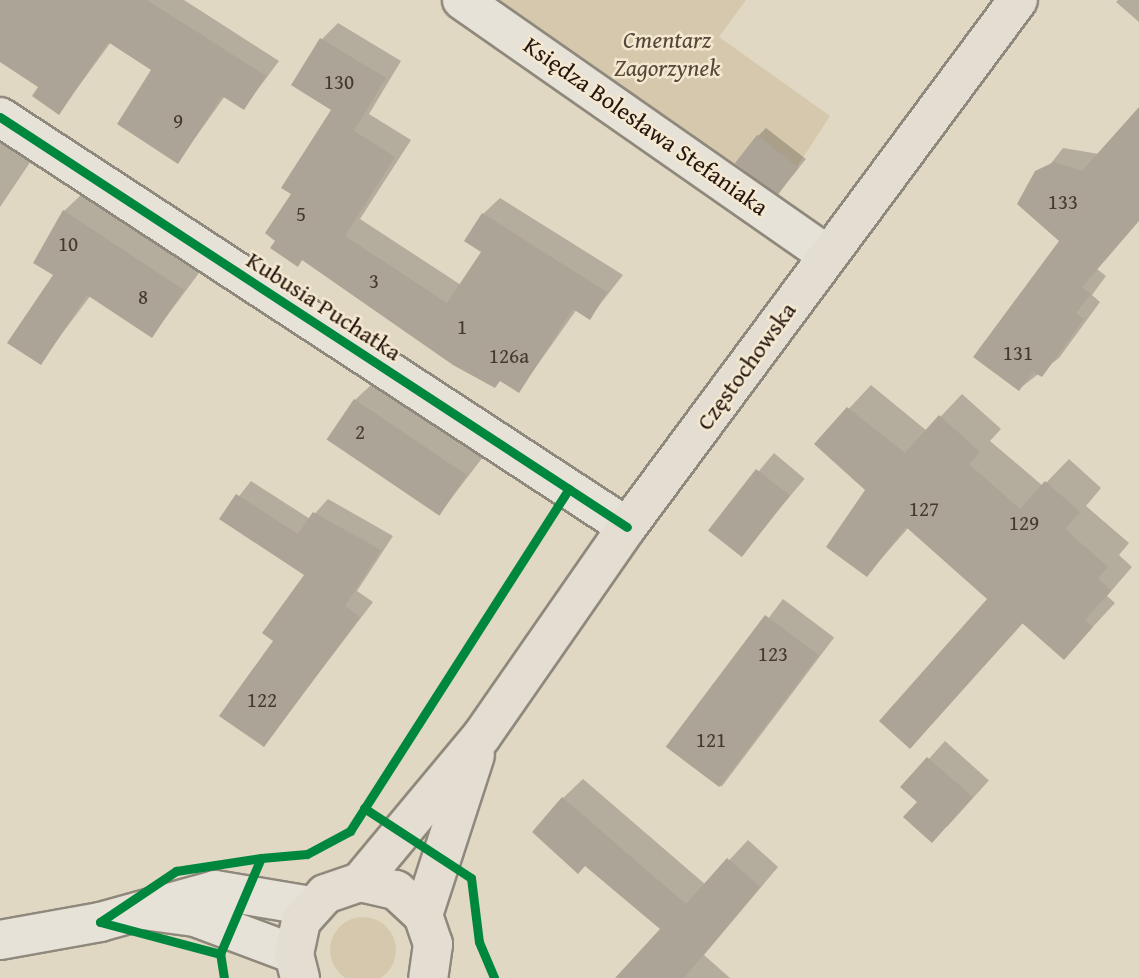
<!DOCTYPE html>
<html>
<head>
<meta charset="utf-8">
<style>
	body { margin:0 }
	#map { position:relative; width:1139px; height:978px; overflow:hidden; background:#e1d8c3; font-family:"Gentium Book Plus",serif }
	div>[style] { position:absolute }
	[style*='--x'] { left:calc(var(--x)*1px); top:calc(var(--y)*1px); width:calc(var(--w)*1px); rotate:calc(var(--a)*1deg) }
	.green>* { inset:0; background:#d5c8ac }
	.round { border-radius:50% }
	.shadow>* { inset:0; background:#0003; transform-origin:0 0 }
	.building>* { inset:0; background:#aca496; transform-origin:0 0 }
	.roads { filter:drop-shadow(2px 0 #8f887c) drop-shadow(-2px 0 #8f887c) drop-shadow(0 2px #8f887c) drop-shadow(0 -2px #8f887c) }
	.minor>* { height:38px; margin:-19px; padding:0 19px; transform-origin:19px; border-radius:19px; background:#e7e2d8 }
	.major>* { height:38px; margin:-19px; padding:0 19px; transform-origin:19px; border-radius:19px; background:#e4ddd1 }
	.cycleway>* { height:9px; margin:-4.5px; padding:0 4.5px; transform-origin:4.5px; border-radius:4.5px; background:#00873e }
	span { translate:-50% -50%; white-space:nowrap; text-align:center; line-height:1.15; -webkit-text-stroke:5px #f4e8d0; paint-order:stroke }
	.number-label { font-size:21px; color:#463930 }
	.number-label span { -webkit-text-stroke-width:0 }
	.park-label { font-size:24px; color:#564738; font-style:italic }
	.street-label { font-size:24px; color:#24150e }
</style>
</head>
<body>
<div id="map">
	<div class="green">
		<i style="clip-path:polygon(493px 0,746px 0,719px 37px,830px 116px,778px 196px)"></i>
		<i class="round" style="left:330px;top:917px;width:66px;height:66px"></i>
	</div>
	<div class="shadow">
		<i style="clip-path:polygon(0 0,184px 0,279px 61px,244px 108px,225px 96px,178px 162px,154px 70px,111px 42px,59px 113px,41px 86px,0 60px)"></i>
		<i style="clip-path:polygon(1139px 0,1139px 22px,1116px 2px,1118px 0)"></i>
		<i style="clip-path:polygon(338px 23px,401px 61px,369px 114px,411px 140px,360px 219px,461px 285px,483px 251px,483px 214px,500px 198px,623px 275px,590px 317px,577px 309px,519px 391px,303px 259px,297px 265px,293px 193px,334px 109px,322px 39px)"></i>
		<i style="clip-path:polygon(1139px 110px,1139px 219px,1097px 269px,1106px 276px,1092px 295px,1100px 302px,1059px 358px,1019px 389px,1061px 241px,1019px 204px,1063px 148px,1099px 154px)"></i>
		<i style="clip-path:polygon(766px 128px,806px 159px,779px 192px,758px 136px)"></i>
		<i style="clip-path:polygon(0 135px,33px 158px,0 207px)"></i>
		<i style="clip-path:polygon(81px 195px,199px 273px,152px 336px,91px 295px,40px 363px,64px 211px)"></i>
		<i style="clip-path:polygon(372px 384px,483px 457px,440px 513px,355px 400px)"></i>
		<i style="clip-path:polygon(871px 385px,927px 431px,962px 394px,1001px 429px,990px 441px,1043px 486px,1069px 459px,1101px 488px,1086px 506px,1129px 543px,1119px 555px,1132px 567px,1107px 596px,1115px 603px,1064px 658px,1024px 622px,932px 724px,989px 598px,909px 527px,867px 575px,868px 490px,816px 444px)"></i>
		<i style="left:774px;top:453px;width:40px;height:100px;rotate:40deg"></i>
		<i style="clip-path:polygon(251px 481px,310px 519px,328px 499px,393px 536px,357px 591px,373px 602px,264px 745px,276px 640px,307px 575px,221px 519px)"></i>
		<i style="left:783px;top:599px;width:64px;height:187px;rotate:37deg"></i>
		<i style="left:945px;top:741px;width:59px;height:62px;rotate:42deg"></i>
		<i style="clip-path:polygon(583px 779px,706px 885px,748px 840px,778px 867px,704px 955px,730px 978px,624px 978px,662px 929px,563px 798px)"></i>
	</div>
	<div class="building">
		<i style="clip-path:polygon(0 0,147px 0,266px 76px,244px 110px,222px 96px,178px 164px,117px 124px,151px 70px,108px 42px,59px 115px,32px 96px,38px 87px,0 62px)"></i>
		<i style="clip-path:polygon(320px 38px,386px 78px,354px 131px,395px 157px,345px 236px,447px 303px,481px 252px,464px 241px,482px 213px,607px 292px,590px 320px,573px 309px,519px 393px,500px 381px,495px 388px,453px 365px,302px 260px,298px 267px,270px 248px,275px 241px,265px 233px,291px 194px,281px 188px,331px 110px,291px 85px)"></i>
		<i style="clip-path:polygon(1139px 107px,1139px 221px,1082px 287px,1091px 294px,1076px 313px,1084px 319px,1042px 377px,1033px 372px,1019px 391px,973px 357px,1059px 241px,1017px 204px,1035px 171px,1054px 162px,1082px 171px)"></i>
		<i style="left:757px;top:135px;width:53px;height:36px;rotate:38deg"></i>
		<i style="clip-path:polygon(63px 210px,184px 290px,152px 338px,87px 295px,41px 365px,7px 343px,53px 275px,33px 263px)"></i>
		<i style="left:354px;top:399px;width:136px;height:49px;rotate:34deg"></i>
		<i style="clip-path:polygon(847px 407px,905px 453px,939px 415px,980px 452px,969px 464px,1020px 509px,1045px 481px,1080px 512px,1065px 529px,1108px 567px,1098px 578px,1111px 591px,1085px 620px,1093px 627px,1064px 660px,1022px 623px,910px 749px,879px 721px,987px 599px,906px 527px,867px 577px,826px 547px,865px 490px,814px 444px)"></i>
		<i style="left:756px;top:469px;width:43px;height:78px;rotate:38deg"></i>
		<i style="clip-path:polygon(236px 494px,298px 534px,313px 512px,381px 550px,345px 606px,360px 617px,264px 747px,219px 716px,273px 641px,262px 633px,304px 575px,219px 519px)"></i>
		<i style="left:765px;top:615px;width:67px;height:165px;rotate:37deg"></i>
		<i style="clip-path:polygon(927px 757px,973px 797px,932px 843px,903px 817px,917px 802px,900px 787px)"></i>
		<i style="clip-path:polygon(562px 797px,686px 904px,727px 858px,760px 887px,684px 978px,615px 978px,660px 929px,585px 866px,578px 874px,532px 832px)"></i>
	</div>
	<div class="roads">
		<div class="minor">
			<i style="--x:462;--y:0;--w:446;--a:34.9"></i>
			<i style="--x:0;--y:117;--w:749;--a:33.18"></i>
			<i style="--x:150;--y:911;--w:45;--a:7.6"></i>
			<i style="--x:195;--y:917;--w:106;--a:20.5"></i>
			<i style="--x:0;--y:940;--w:102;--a:-10.2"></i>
			<i style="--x:100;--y:922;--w:119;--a:-15.5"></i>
			<i style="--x:215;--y:890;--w:97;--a:9.5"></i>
		</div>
		<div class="major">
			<i style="--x:360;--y:882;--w:189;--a:-50.2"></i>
			<i style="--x:481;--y:737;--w:256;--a:-55.2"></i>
			<i style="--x:627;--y:527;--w:656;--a:-53.43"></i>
			<i style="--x:423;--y:915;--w:168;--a:-72"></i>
			<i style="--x:300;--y:978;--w:25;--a:-104"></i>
			<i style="--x:294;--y:954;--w:34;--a:-78"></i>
			<i style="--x:301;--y:921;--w:36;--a:-48"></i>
			<i style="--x:325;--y:894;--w:37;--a:-19"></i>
			<i style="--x:360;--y:882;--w:37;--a:13"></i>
			<i style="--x:396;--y:890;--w:37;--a:43"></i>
			<i style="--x:423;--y:915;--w:31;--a:71"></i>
			<i style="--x:433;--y:944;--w:34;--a:98"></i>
		</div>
	</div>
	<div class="cycleway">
		<i style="--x:0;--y:117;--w:749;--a:33.18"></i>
		<i style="--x:364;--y:808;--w:128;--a:33.2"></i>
		<i style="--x:471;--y:878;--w:64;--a:82.9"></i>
		<i style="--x:479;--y:942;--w:39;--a:67"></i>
		<i style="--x:100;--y:922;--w:92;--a:-33.9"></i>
		<i style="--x:176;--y:871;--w:86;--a:-8.7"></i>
		<i style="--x:100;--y:922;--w:124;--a:14.9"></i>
		<i style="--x:224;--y:978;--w:24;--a:-99"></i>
		<i style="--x:220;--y:954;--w:104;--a:-66.9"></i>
		<i style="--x:261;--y:858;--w:46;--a:-5"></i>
		<i style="--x:307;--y:854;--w:49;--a:-28.1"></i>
		<i style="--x:350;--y:831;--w:406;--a:-57.4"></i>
	</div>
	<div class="number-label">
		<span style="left:339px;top:82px">130</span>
		<span style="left:178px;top:121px">9</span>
		<span style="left:1063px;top:202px">133</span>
		<span style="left:301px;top:214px">5</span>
		<span style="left:68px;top:244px">10</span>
		<span style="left:374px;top:281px">3</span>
		<span style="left:143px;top:297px">8</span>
		<span style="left:462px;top:327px">1</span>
		<span style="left:1018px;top:353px">131</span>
		<span style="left:509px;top:356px">126a</span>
		<span style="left:360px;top:432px">2</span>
		<span style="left:924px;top:509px">127</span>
		<span style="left:1024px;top:523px">129</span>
		<span style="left:773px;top:654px">123</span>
		<span style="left:262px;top:700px">122</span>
		<span style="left:711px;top:740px">121</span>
	</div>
	<div class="park-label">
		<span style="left:667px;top:54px">Cmentarz<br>Zagorzynek</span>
	</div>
	<div class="street-label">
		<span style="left:646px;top:126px;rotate:35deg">Księdza Bolesława Stefaniaka</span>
		<span style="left:324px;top:306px;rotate:33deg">Kubusia Puchatka</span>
		<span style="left:746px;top:366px;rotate:-54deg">Częstochowska</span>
	</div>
</div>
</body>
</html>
